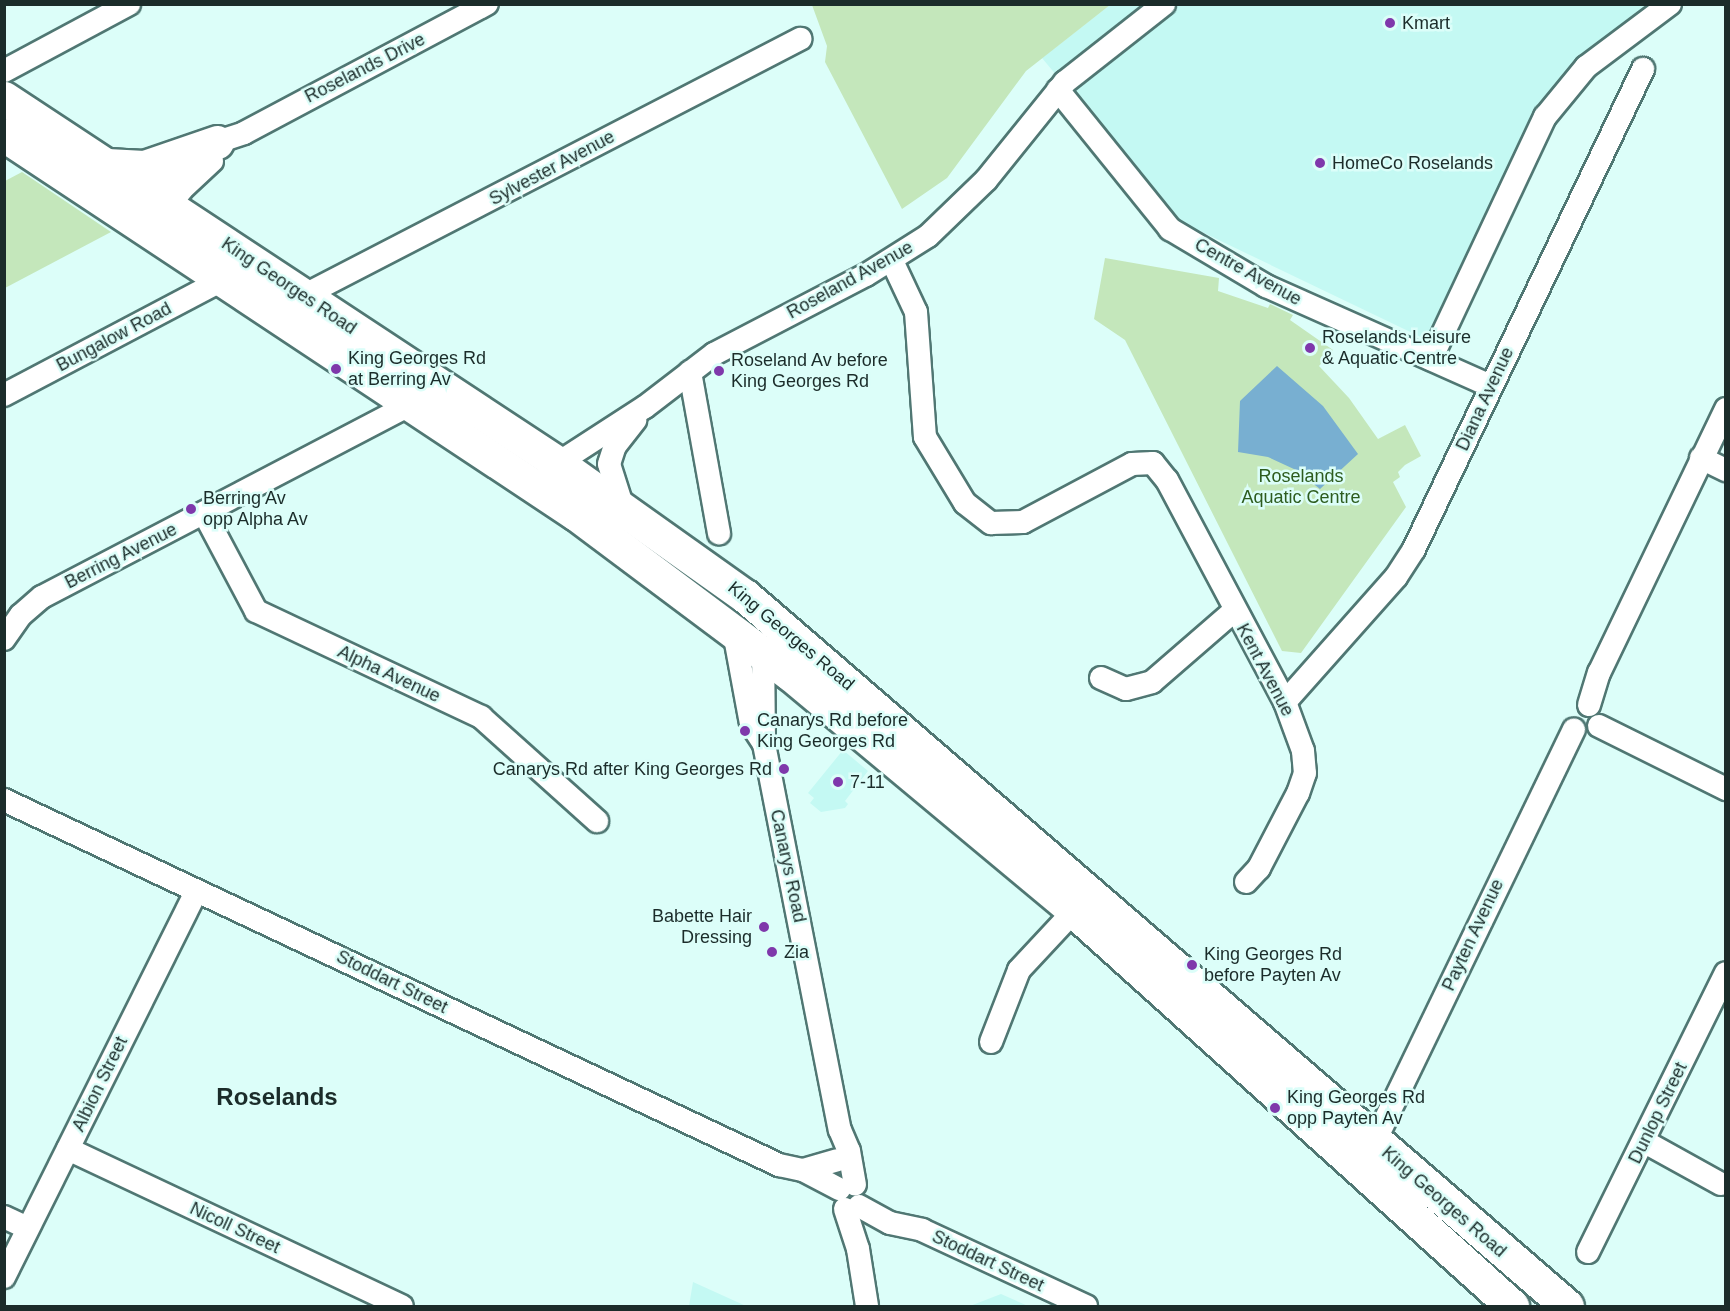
<!DOCTYPE html>
<html>
<head>
<meta charset="utf-8">
<style>
	body { margin:0 }
	#map { position:relative; width:1730px; height:1311px; overflow:hidden; background:#dcfef9; font-family:Arial,sans-serif }
	div>[style] { position:absolute }
	[style*='--x'] { left:calc(var(--x)*1px); top:calc(var(--y)*1px); width:calc(var(--w)*1px); rotate:calc(var(--a)*1deg) }
	.built>* { inset:0; background:#c4f9f3 }
	.green>* { inset:0; background:#c4e7bb }
	.water>* { inset:0; background:#78afd1 }
	.roads { filter:drop-shadow(2px 0 #507773) drop-shadow(-2px 0 #507773) drop-shadow(0 2px #507773) drop-shadow(0 -2px #507773) }
	.minor>* { height:22px; margin:-11px; padding:0 11px; transform-origin:11px; border-radius:11px; background:#fff }
	.highway>* { height:33px; margin:-16.5px; padding:0 16.5px; transform-origin:16.5px; border-radius:16.5px; background:#fff }
	.dots>* { width:16px; height:16px; translate:-50% -50%; box-sizing:border-box; border:3px solid #dcfef9; border-radius:50% }
	span { translate:-50% -50%; white-space:nowrap; text-align:center; line-height:1.15; -webkit-text-stroke:5px #dcfef9; paint-order:stroke }
	.poi-label { font-size:18px; color:#1b2c2a }
	.left { translate:0 -50%; text-align:left }
	.right { translate:-100% -50%; text-align:right }
	.street-label { font-size:18px; color:#1b2c2a }
	.park-label { font-size:18px; color:#2d5c1e }
	.district-label { font-size:24px; color:#1b2c2a; font-weight:700 }
	.frame { position:absolute; inset:0; border:6px solid #1b2c2a; pointer-events:none }
</style>
</head>
<body>
<div id="map">
	<div class="built">
		<i style="clip-path:polygon(1110px 5px,1649px 5px,1616px 30px,1582px 70px,1536px 107px,1427px 340px,1177px 220px,1042px 58px)"></i>
		<i style="clip-path:polygon(843px 750px,868px 771px,845px 801px,848px 804px,845px 808px,821px 812px,810px 803px,814px 798px,808px 793px)"></i>
		<i style="clip-path:polygon(693px 1282px,746px 1306px,689px 1306px)"></i>
		<i style="clip-path:polygon(1001px 1294px,1028px 1306px,970px 1306px)"></i>
	</div>
	<div class="green">
		<i style="clip-path:polygon(812px 5px,1110px 5px,1026px 71px,947px 178px,902px 209px,825px 62px,827px 46px)"></i>
		<i style="clip-path:polygon(22px 172px,111px 232px,5px 288px,5px 181px)"></i>
		<i style="clip-path:polygon(1105px 258px,1219px 278px,1218px 291px,1268px 308px,1270px 304px,1293px 315px,1290px 320px,1333px 350px,1319px 366px,1349px 398px,1378px 439px,1405px 425px,1421px 456px,1405px 465px,1398px 472px,1400px 477px,1393px 482px,1406px 507px,1301px 653px,1282px 651px,1125px 340px,1094px 319px)"></i>
	</div>
	<div class="water">
		<i style="clip-path:polygon(1277px 366px,1323px 406px,1358px 454px,1320px 489px,1296px 470px,1268px 457px,1238px 452px,1240px 401px)"></i>
	</div>
	<div class="roads">
		<div class="minor">
			<i style="--x:4;--y:71;--w:142;--a:-28.2"></i>
			<i style="--x:1058;--y:90;--w:179;--a:51.1"></i>
			<i style="--x:1170;--y:229;--w:112;--a:30.7"></i>
			<i style="--x:1266;--y:286;--w:246;--a:24"></i>
			<i style="--x:142;--y:206;--w:57;--a:-44.3"></i>
			<i style="--x:183;--y:166;--w:42;--a:-35.2"></i>
			<i style="--x:217;--y:142;--w:28;--a:-18"></i>
			<i style="--x:244;--y:133;--w:275;--a:-28"></i>
			<i style="--x:161;--y:216;--w:34;--a:-52"></i>
			<i style="--x:182;--y:189;--w:41;--a:-43"></i>
			<i style="--x:892;--y:261;--w:56;--a:64.8"></i>
			<i style="--x:916;--y:312;--w:125;--a:85.9"></i>
			<i style="--x:925;--y:437;--w:77;--a:58.8"></i>
			<i style="--x:965;--y:503;--w:33;--a:38"></i>
			<i style="--x:991;--y:523;--w:32;--a:-2"></i>
			<i style="--x:1023;--y:522;--w:123;--a:-28"></i>
			<i style="--x:1132;--y:464;--w:21;--a:-3"></i>
			<i style="--x:1153;--y:463;--w:22;--a:51"></i>
			<i style="--x:1167;--y:480;--w:251;--a:62"></i>
			<i style="--x:1285;--y:702;--w:52;--a:69.8"></i>
			<i style="--x:1303;--y:751;--w:22;--a:85"></i>
			<i style="--x:1305;--y:773;--w:21;--a:109"></i>
			<i style="--x:1298;--y:793;--w:85;--a:117.5"></i>
			<i style="--x:1259;--y:868;--w:19;--a:133"></i>
			<i style="--x:303;--y:296;--w:560;--a:-27.34"></i>
			<i style="--x:1431;--y:359;--w:268;--a:-64.8"></i>
			<i style="--x:1545;--y:117;--w:65;--a:-50.6"></i>
			<i style="--x:1586;--y:67;--w:105;--a:-36.9"></i>
			<i style="--x:690;--y:372;--w:164;--a:79.8"></i>
			<i style="--x:4;--y:395;--w:249;--a:-27.8"></i>
			<i style="--x:1701;--y:458;--w:28;--a:26"></i>
			<i style="--x:549;--y:469;--w:114;--a:-32.9"></i>
			<i style="--x:645;--y:407;--w:87;--a:-37.5"></i>
			<i style="--x:714;--y:354;--w:171;--a:-27.5"></i>
			<i style="--x:866;--y:275;--w:73;--a:-32.2"></i>
			<i style="--x:928;--y:236;--w:81;--a:-44"></i>
			<i style="--x:986;--y:180;--w:126;--a:-51.1"></i>
			<i style="--x:1065;--y:82;--w:126;--a:-38.2"></i>
			<i style="--x:623;--y:508;--w:46;--a:-107.7"></i>
			<i style="--x:609;--y:464;--w:19;--a:-72"></i>
			<i style="--x:615;--y:446;--w:33;--a:-52"></i>
			<i style="--x:204;--y:513;--w:111;--a:62"></i>
			<i style="--x:256;--y:611;--w:249;--a:25.2"></i>
			<i style="--x:481;--y:717;--w:156;--a:41.9"></i>
			<i style="--x:734;--y:632;--w:94;--a:79.5"></i>
			<i style="--x:751;--y:724;--w:24;--a:57"></i>
			<i style="--x:4;--y:639;--w:29;--a:-55"></i>
			<i style="--x:21;--y:615;--w:28;--a:-41"></i>
			<i style="--x:42;--y:597;--w:415;--a:-27.6"></i>
			<i style="--x:763;--y:647;--w:97;--a:89.4"></i>
			<i style="--x:764;--y:744;--w:393;--a:78.9"></i>
			<i style="--x:840;--y:1130;--w:23;--a:67"></i>
			<i style="--x:849;--y:1151;--w:34;--a:80"></i>
			<i style="--x:1101;--y:678;--w:27;--a:24"></i>
			<i style="--x:1126;--y:689;--w:27;--a:-15"></i>
			<i style="--x:1152;--y:682;--w:108;--a:-40.9"></i>
			<i style="--x:1285;--y:702;--w:167;--a:-48.4"></i>
			<i style="--x:1396;--y:577;--w:33;--a:-57"></i>
			<i style="--x:1414;--y:549;--w:532;--a:-64.49"></i>
			<i style="--x:1589;--y:705;--w:34;--a:-73"></i>
			<i style="--x:1599;--y:673;--w:293;--a:-64.3"></i>
			<i style="--x:1599;--y:726;--w:142;--a:26.4"></i>
			<i style="--x:4;--y:800;--w:857;--a:25.22"></i>
			<i style="--x:779;--y:1165;--w:25;--a:12"></i>
			<i style="--x:803;--y:1170;--w:41;--a:27.8"></i>
			<i style="--x:991;--y:1042;--w:77;--a:-68.7"></i>
			<i style="--x:1019;--y:970;--w:81;--a:-47"></i>
			<i style="--x:1375;--y:1141;--w:457;--a:-64.2"></i>
			<i style="--x:1645;--y:1142;--w:87;--a:28.9"></i>
			<i style="--x:68;--y:1149;--w:369;--a:25.2"></i>
			<i style="--x:803;--y:1170;--w:35;--a:-16"></i>
			<i style="--x:859;--y:1206;--w:35;--a:29"></i>
			<i style="--x:890;--y:1223;--w:33;--a:12"></i>
			<i style="--x:922;--y:1230;--w:181;--a:24.9"></i>
			<i style="--x:845;--y:1209;--w:42;--a:72"></i>
			<i style="--x:858;--y:1249;--w:58;--a:81"></i>
			<i style="--x:4;--y:1217;--w:26;--a:25"></i>
			<i style="--x:1588;--y:1252;--w:311;--a:-63.7"></i>
			<i style="--x:4;--y:1277;--w:430;--a:-63.5"></i>
		</div>
		<div class="highway">
			<i style="--x:4;--y:98;--w:665;--a:33.4"></i>
			<i style="--x:559;--y:464;--w:228;--a:35.4"></i>
			<i style="--x:745;--y:596;--w:1086;--a:40.82"></i>
			<i style="--x:4;--y:135;--w:686;--a:33.53"></i>
			<i style="--x:576;--y:514;--w:267;--a:36.8"></i>
			<i style="--x:790;--y:674;--w:370;--a:39.8"></i>
			<i style="--x:1074;--y:911;--w:590;--a:42.04"></i>
			<i style="--x:107;--y:165;--w:37;--a:3"></i>
			<i style="--x:144;--y:167;--w:77;--a:-18.9"></i>
		</div>
	</div>
	<div class="dots">
		<i style="left:1390px;top:23px;background:#7f38ab"></i>
		<i style="left:1320px;top:163px;background:#7f38ab"></i>
		<i style="left:1310px;top:348px;background:#7f38ab"></i>
		<i style="left:336px;top:369px;background:#7f38ab"></i>
		<i style="left:719px;top:371px;background:#7f38ab"></i>
		<i style="left:191px;top:509px;background:#7f38ab"></i>
		<i style="left:745px;top:731px;background:#7f38ab"></i>
		<i style="left:784px;top:769px;background:#7f38ab"></i>
		<i style="left:838px;top:782px;background:#7f38ab"></i>
		<i style="left:764px;top:927px;background:#7f38ab"></i>
		<i style="left:772px;top:952px;background:#7f38ab"></i>
		<i style="left:1192px;top:965px;background:#7f38ab"></i>
		<i style="left:1275px;top:1108px;background:#7f38ab"></i>
	</div>
	<div class="poi-label">
		<span class="left" style="left:1402px;top:23px">Kmart</span>
		<span class="left" style="left:1332px;top:163px">HomeCo Roselands</span>
		<span class="left" style="left:1322px;top:348px">Roselands Leisure<br>&amp; Aquatic Centre</span>
		<span class="left" style="left:348px;top:369px">King Georges Rd<br>at Berring Av</span>
		<span class="left" style="left:731px;top:371px">Roseland Av before<br>King Georges Rd</span>
		<span class="left" style="left:203px;top:509px">Berring Av<br>opp Alpha Av</span>
		<span class="left" style="left:757px;top:731px">Canarys Rd before<br>King Georges Rd</span>
		<span class="right" style="left:772px;top:769px">Canarys Rd after King Georges Rd</span>
		<span class="left" style="left:850px;top:782px">7-11</span>
		<span class="right" style="left:752px;top:927px">Babette Hair<br>Dressing</span>
		<span class="left" style="left:784px;top:952px">Zia</span>
		<span class="left" style="left:1204px;top:965px">King Georges Rd<br>before Payten Av</span>
		<span class="left" style="left:1287px;top:1108px">King Georges Rd<br>opp Payten Av</span>
	</div>
	<div class="street-label">
		<span style="left:365px;top:68px;rotate:-27deg">Roselands Drive</span>
		<span style="left:552px;top:168px;rotate:-28deg">Sylvester Avenue</span>
		<span style="left:1248px;top:272px;rotate:29deg">Centre Avenue</span>
		<span style="left:850px;top:280px;rotate:-29deg">Roseland Avenue</span>
		<span style="left:289px;top:286px;rotate:34deg">King Georges Road</span>
		<span style="left:114px;top:337px;rotate:-28deg">Bungalow Road</span>
		<span style="left:1485px;top:399px;rotate:-65deg">Diana Avenue</span>
		<span style="left:121px;top:556px;rotate:-27deg">Berring Avenue</span>
		<span style="left:791px;top:636px;rotate:40deg">King Georges Road</span>
		<span style="left:1265px;top:670px;rotate:62deg">Kent Avenue</span>
		<span style="left:389px;top:674px;rotate:25deg">Alpha Avenue</span>
		<span style="left:788px;top:866px;rotate:78deg">Canarys Road</span>
		<span style="left:1473px;top:935px;rotate:-65deg">Payten Avenue</span>
		<span style="left:392px;top:982px;rotate:26deg">Stoddart Street</span>
		<span style="left:100px;top:1084px;rotate:-64deg">Albion Street</span>
		<span style="left:1658px;top:1113px;rotate:-64deg">Dunlop Street</span>
		<span style="left:1444px;top:1202px;rotate:41deg">King Georges Road</span>
		<span style="left:235px;top:1228px;rotate:25deg">Nicoll Street</span>
		<span style="left:988px;top:1261px;rotate:25deg">Stoddart Street</span>
	</div>
	<div class="park-label">
		<span style="left:1301px;top:487px">Roselands<br>Aquatic Centre</span>
	</div>
	<div class="district-label">
		<span style="left:277px;top:1097px">Roselands</span>
	</div>
	<div class="frame"></div>
</div>
</body>
</html>
